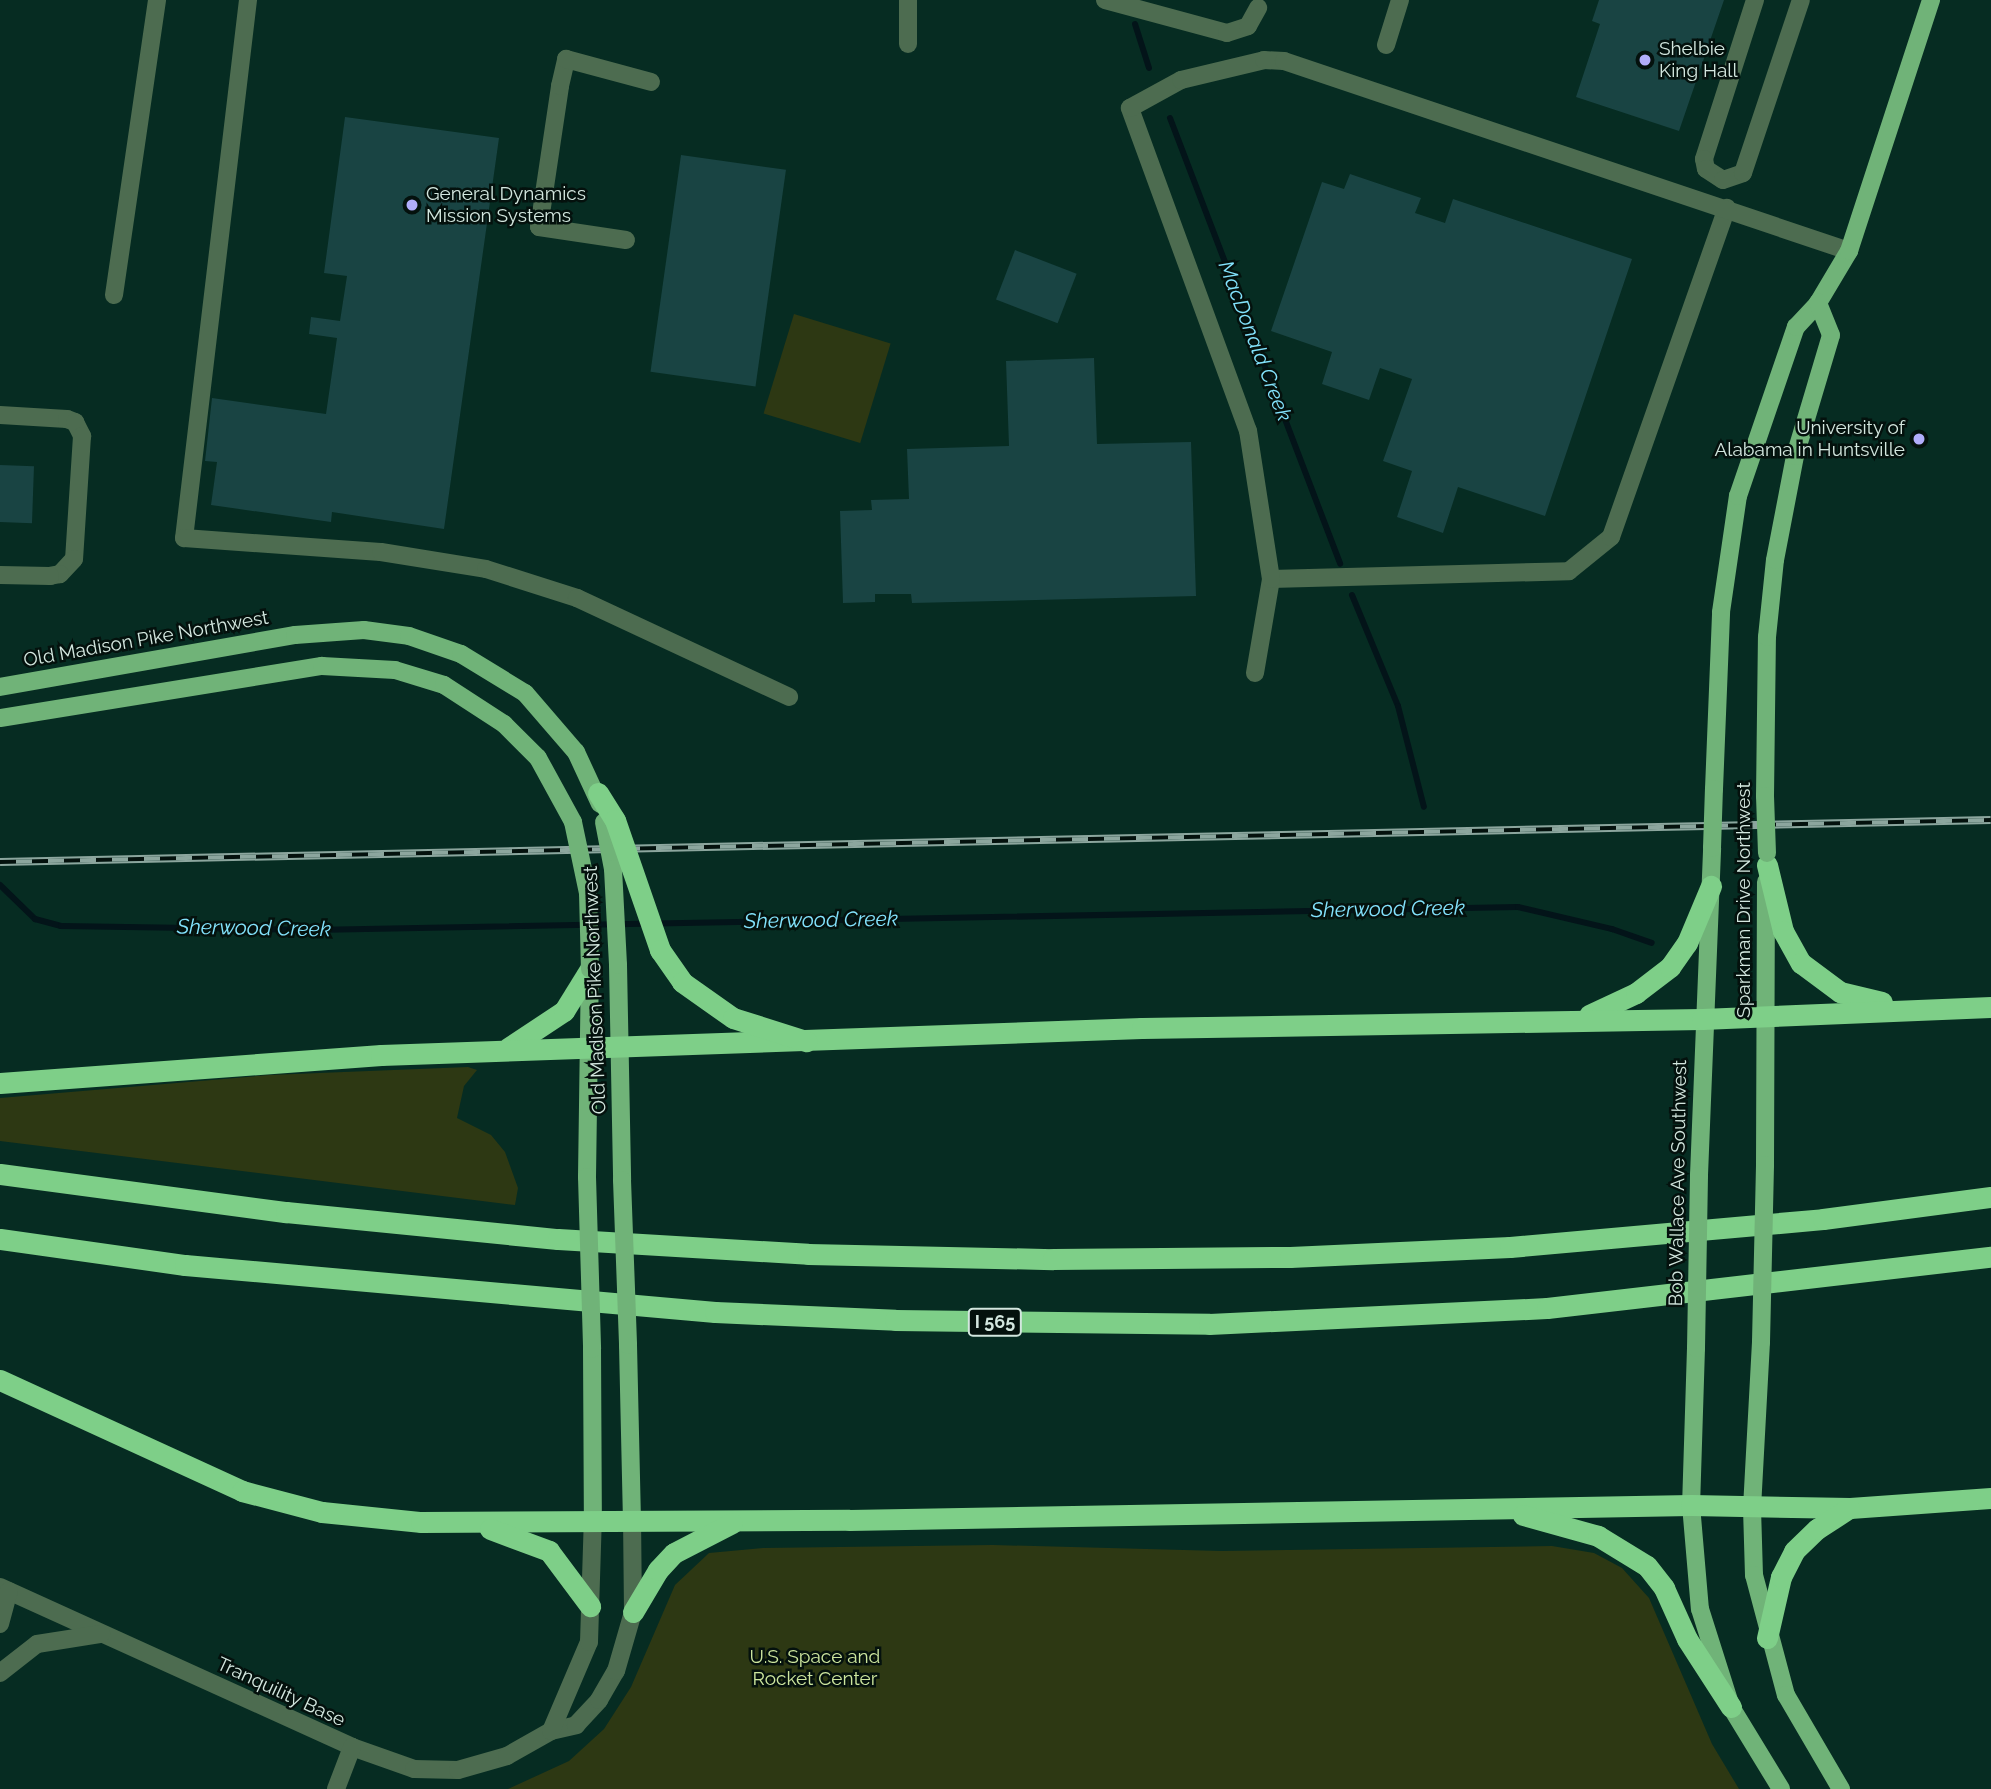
<!DOCTYPE html>
<html>
<head>
<meta charset="utf-8">
<style>
	body { margin:0 }
	#map { position:relative; width:1991px; height:1789px; overflow:hidden; background:#062c22; font-family:Raleway,sans-serif }
	div>[style] { position:absolute }
	[style*='--x'] { left:calc(var(--x)*1px); top:calc(var(--y)*1px); width:calc(var(--w)*1px); rotate:calc(var(--a)*1deg) }
	.green>* { inset:0; background:#2d3813; transform-origin:0 0 }
	.stream>* { height:6px; margin:-3px; padding:0 3px; transform-origin:3px; border-radius:3px; background:#031419 }
	.building>* { inset:0; background:#194443; transform-origin:0 0 }
	.minor>* { height:18px; margin:-9px; padding:0 9px; transform-origin:9px; border-radius:9px; background:#4d6c50 }
	.major>* { height:18px; margin:-9px; padding:0 9px; transform-origin:9px; border-radius:9px; background:#70b378 }
	.highway>* { height:21px; margin:-10.5px; padding:0 10.5px; transform-origin:10.5px; border-radius:10.5px; background:#7ecf88 }
	.rail>* { height:8px; margin-top:-4px; transform-origin:0; background:repeating-linear-gradient(90deg,#04110d 0 16px,#8ca69e 0 32px); box-sizing:border-box; border-block:2px solid #8ca69e }
	.major-bridge>* { height:18px; margin:-9px; padding:0 9px; transform-origin:9px; border-radius:9px; background:#70b378 }
	.highway-bridge>* { height:21px; margin:-10.5px; padding:0 10.5px; transform-origin:10.5px; border-radius:10.5px; background:#7ecf88 }
	.dots>* { width:19px; height:19px; translate:-50% -50%; box-sizing:border-box; border:4px solid #04110d; border-radius:50% }
	span { translate:-50% -50%; white-space:nowrap; text-align:center; line-height:1.15; -webkit-text-stroke:5px #04110d; paint-order:stroke }
	.shield-label span { padding:2px 5px; background:#04110d; border:2px solid; border-radius:5px; -webkit-text-stroke-width:0 }
	.shield-label { font-size:18px; color:#d3e7df; font-weight:700 }
	.poi-label { font-size:19px; color:#d3e7df }
	.left { translate:0 -50%; text-align:left }
	.right { translate:-100% -50%; text-align:right }
	.street-label { font-size:19px; color:#d3e7df }
	.park-label { font-size:19px; color:#cde69e }
	.water-label { font-size:21px; color:#83e3fd; font-style:italic }
</style>
</head>
<body>
<div id="map">
	<div class="green">
		<i style="left:794px;top:314px;width:101px;height:104px;rotate:17deg"></i>
		<i style="clip-path:polygon(468px 1067px,477px 1070px,464px 1086px,457px 1118px,491px 1135px,505px 1152px,518px 1188px,515px 1205px,0 1141px,0 1098px,270px 1075px)"></i>
		<i style="clip-path:polygon(993px 1545px,1221px 1551px,1552px 1546px,1594px 1553px,1622px 1568px,1649px 1598px,1712px 1744px,1739px 1789px,508px 1789px,569px 1761px,604px 1729px,631px 1687px,675px 1585px,709px 1553px,763px 1548px)"></i>
	</div>
	<div class="stream">
		<i style="--x:1135;--y:24;--w:46;--a:72.3"></i>
		<i style="--x:1170;--y:118;--w:477;--a:69.1"></i>
		<i style="--x:1352;--y:595;--w:120;--a:67.5"></i>
		<i style="--x:1398;--y:706;--w:104;--a:75.6"></i>
		<i style="--x:0;--y:885;--w:49;--a:44.2"></i>
		<i style="--x:35;--y:919;--w:27;--a:15"></i>
		<i style="--x:61;--y:926;--w:252;--a:0.9"></i>
		<i style="--x:313;--y:930;--w:1205;--a:-1.09"></i>
		<i style="--x:1518;--y:907;--w:97;--a:13.2"></i>
		<i style="--x:1612;--y:929;--w:42;--a:19.3"></i>
	</div>
	<div class="building">
		<i style="clip-path:polygon(1599px 0,1724px 0,1679px 131px,1576px 97px,1600px 24px,1592px 21px)"></i>
		<i style="clip-path:polygon(345px 117px,499px 138px,444px 529px,332px 512px,331px 522px,211px 505px,217px 462px,205px 461px,212px 398px,326px 414px,337px 338px,309px 334px,311px 317px,340px 321px,347px 276px,324px 273px)"></i>
		<i style="left:681px;top:155px;width:106px;height:219px;rotate:8deg"></i>
		<i style="clip-path:polygon(1350px 174px,1421px 198px,1415px 213px,1445px 223px,1453px 199px,1632px 259px,1545px 516px,1458px 487px,1443px 533px,1397px 517px,1412px 471px,1383px 461px,1412px 379px,1380px 368px,1369px 400px,1322px 384px,1332px 352px,1271px 331px,1322px 182px,1344px 189px)"></i>
		<i style="left:1015px;top:250px;width:66px;height:53px;rotate:21deg"></i>
		<i style="clip-path:polygon(1094px 358px,1097px 444px,1191px 442px,1196px 596px,912px 603px,911px 594px,875px 594px,875px 602px,843px 603px,840px 511px,872px 510px,871px 500px,909px 499px,907px 449px,1009px 446px,1006px 361px)"></i>
		<i style="left:0;top:465px;width:34px;height:57px;rotate:2deg"></i>
	</div>
	<div class="minor">
		<i style="--x:248;--y:0;--w:542;--a:96.78"></i>
		<i style="--x:184;--y:538;--w:197;--a:4.1"></i>
		<i style="--x:381;--y:552;--w:106;--a:9.2"></i>
		<i style="--x:486;--y:569;--w:96;--a:17.7"></i>
		<i style="--x:577;--y:598;--w:234;--a:25"></i>
		<i style="--x:908;--y:0;--w:44;--a:90"></i>
		<i style="--x:1105;--y:0;--w:126;--a:15.1"></i>
		<i style="--x:1227;--y:33;--w:22;--a:-18"></i>
		<i style="--x:1248;--y:26;--w:21;--a:-61"></i>
		<i style="--x:1755;--y:0;--w:167;--a:107.8"></i>
		<i style="--x:1704;--y:159;--w:10;--a:79"></i>
		<i style="--x:1706;--y:169;--w:20;--a:33"></i>
		<i style="--x:1723;--y:180;--w:21;--a:-19"></i>
		<i style="--x:1743;--y:173;--w:182;--a:-71.5"></i>
		<i style="--x:1386;--y:45;--w:47;--a:-72.7"></i>
		<i style="--x:626;--y:240;--w:88;--a:-171.5"></i>
		<i style="--x:539;--y:227;--w:143;--a:-81.5"></i>
		<i style="--x:560;--y:86;--w:28;--a:-77"></i>
		<i style="--x:566;--y:59;--w:88;--a:15.1"></i>
		<i style="--x:114;--y:295;--w:298;--a:-81.7"></i>
		<i style="--x:0;--y:415;--w:67;--a:3.4"></i>
		<i style="--x:67;--y:419;--w:9;--a:21"></i>
		<i style="--x:75;--y:422;--w:16;--a:63"></i>
		<i style="--x:82;--y:436;--w:123;--a:93.7"></i>
		<i style="--x:74;--y:559;--w:21;--a:133"></i>
		<i style="--x:60;--y:574;--w:10;--a:169"></i>
		<i style="--x:50;--y:576;--w:50;--a:-178.9"></i>
		<i style="--x:1271;--y:579;--w:298;--a:-1.5"></i>
		<i style="--x:1569;--y:571;--w:54;--a:-39"></i>
		<i style="--x:1611;--y:537;--w:349;--a:-70.6"></i>
		<i style="--x:1255;--y:673;--w:95;--a:-80.3"></i>
		<i style="--x:1271;--y:579;--w:150;--a:-98.8"></i>
		<i style="--x:1248;--y:431;--w:344;--a:-110.1"></i>
		<i style="--x:1130;--y:108;--w:58;--a:-28.8"></i>
		<i style="--x:1181;--y:80;--w:85;--a:-13.5"></i>
		<i style="--x:1264;--y:60;--w:20;--a:3"></i>
		<i style="--x:1284;--y:61;--w:596;--a:18.59"></i>
		<i style="--x:0;--y:1587;--w:387;--a:24.4"></i>
		<i style="--x:352;--y:1747;--w:66;--a:19.5"></i>
		<i style="--x:414;--y:1769;--w:44;--a:1.3"></i>
		<i style="--x:458;--y:1770;--w:51;--a:-15.9"></i>
		<i style="--x:507;--y:1756;--w:51;--a:-29.6"></i>
		<i style="--x:551;--y:1731;--w:26;--a:-13"></i>
		<i style="--x:576;--y:1725;--w:34;--a:-47"></i>
		<i style="--x:599;--y:1700;--w:34;--a:-60"></i>
		<i style="--x:616;--y:1671;--w:61;--a:-73.9"></i>
		<i style="--x:633;--y:1612;--w:93;--a:-90.6"></i>
		<i style="--x:0;--y:1624;--w:34;--a:-75"></i>
		<i style="--x:0;--y:1673;--w:47;--a:-38.1"></i>
		<i style="--x:37;--y:1644;--w:65;--a:-8.9"></i>
		<i style="--x:551;--y:1731;--w:97;--a:-66.9"></i>
		<i style="--x:589;--y:1642;--w:124;--a:-88.2"></i>
		<i style="--x:336;--y:1789;--w:45;--a:-69.1"></i>
	</div>
	<div class="major">
		<i style="--x:0;--y:687;--w:300;--a:-10"></i>
		<i style="--x:295;--y:635;--w:69;--a:-4.1"></i>
		<i style="--x:364;--y:630;--w:45;--a:7.6"></i>
		<i style="--x:409;--y:636;--w:55;--a:19.1"></i>
		<i style="--x:461;--y:654;--w:75;--a:31.4"></i>
		<i style="--x:525;--y:693;--w:78;--a:49.2"></i>
		<i style="--x:576;--y:752;--w:57;--a:65.2"></i>
		<i style="--x:0;--y:718;--w:326;--a:-9.2"></i>
		<i style="--x:322;--y:666;--w:73;--a:3.1"></i>
		<i style="--x:395;--y:670;--w:51;--a:17"></i>
		<i style="--x:444;--y:685;--w:72;--a:33"></i>
		<i style="--x:504;--y:724;--w:48;--a:45"></i>
		<i style="--x:538;--y:758;--w:73;--a:61.3"></i>
		<i style="--x:1714;--y:789;--w:177;--a:-87.7"></i>
		<i style="--x:1721;--y:612;--w:117;--a:-81.7"></i>
		<i style="--x:1738;--y:496;--w:179;--a:-71.1"></i>
		<i style="--x:1796;--y:327;--w:33;--a:-47"></i>
		<i style="--x:1818;--y:303;--w:61;--a:-59.2"></i>
		<i style="--x:1849;--y:251;--w:264;--a:-71.9"></i>
		<i style="--x:1765;--y:796;--w:159;--a:-89.3"></i>
		<i style="--x:1767;--y:637;--w:77;--a:-84.1"></i>
		<i style="--x:1775;--y:560;--w:106;--a:-79.1"></i>
		<i style="--x:1795;--y:456;--w:126;--a:-73.4"></i>
		<i style="--x:1831;--y:335;--w:35;--a:-112"></i>
		<i style="--x:618;--y:965;--w:215;--a:88.9"></i>
		<i style="--x:1765;--y:1165;--w:283;--a:-89.8"></i>
		<i style="--x:1699;--y:1175;--w:327;--a:-87.7"></i>
		<i style="--x:587;--y:1177;--w:208;--a:-89.2"></i>
		<i style="--x:1761;--y:1342;--w:166;--a:93.1"></i>
		<i style="--x:1752;--y:1508;--w:67;--a:88.3"></i>
		<i style="--x:1754;--y:1575;--w:124;--a:75.1"></i>
		<i style="--x:1786;--y:1695;--w:109;--a:59.7"></i>
		<i style="--x:628;--y:1345;--w:174;--a:88.7"></i>
		<i style="--x:1696;--y:1348;--w:157;--a:91.8"></i>
		<i style="--x:1691;--y:1505;--w:104;--a:85.1"></i>
		<i style="--x:1700;--y:1609;--w:103;--a:72.4"></i>
		<i style="--x:1731;--y:1707;--w:96;--a:58.6"></i>
		<i style="--x:592;--y:1349;--w:169;--a:89.7"></i>
	</div>
	<div class="highway">
		<i style="--x:1767;--y:865;--w:68;--a:76.4"></i>
		<i style="--x:1783;--y:931;--w:37;--a:61"></i>
		<i style="--x:1801;--y:963;--w:49;--a:36.6"></i>
		<i style="--x:1840;--y:992;--w:43;--a:13.4"></i>
		<i style="--x:1589;--y:1015;--w:52;--a:-25.1"></i>
		<i style="--x:1636;--y:993;--w:43;--a:-37.4"></i>
		<i style="--x:1670;--y:967;--w:29;--a:-55"></i>
		<i style="--x:1687;--y:943;--w:62;--a:-67.2"></i>
		<i style="--x:508;--y:1048;--w:67;--a:-33.5"></i>
		<i style="--x:564;--y:1011;--w:49;--a:-58.2"></i>
		<i style="--x:0;--y:1083;--w:382;--a:-4.2"></i>
		<i style="--x:381;--y:1055;--w:761;--a:-2.03"></i>
		<i style="--x:1142;--y:1028;--w:560;--a:-0.92"></i>
		<i style="--x:1702;--y:1019;--w:289;--a:-2.4"></i>
		<i style="--x:0;--y:1174;--w:289;--a:7.6"></i>
		<i style="--x:286;--y:1212;--w:273;--a:5.7"></i>
		<i style="--x:558;--y:1239;--w:250;--a:3.4"></i>
		<i style="--x:808;--y:1254;--w:245;--a:1.2"></i>
		<i style="--x:1053;--y:1259;--w:237;--a:-0.5"></i>
		<i style="--x:1290;--y:1257;--w:220;--a:-2.6"></i>
		<i style="--x:1510;--y:1247;--w:314;--a:-5.1"></i>
		<i style="--x:1823;--y:1219;--w:169;--a:-7.5"></i>
		<i style="--x:0;--y:1239;--w:187;--a:8"></i>
		<i style="--x:185;--y:1265;--w:532;--a:5.07"></i>
		<i style="--x:715;--y:1312;--w:180;--a:2.5"></i>
		<i style="--x:895;--y:1320;--w:314;--a:0.7"></i>
		<i style="--x:1209;--y:1324;--w:338;--a:-2.7"></i>
		<i style="--x:1547;--y:1308;--w:447;--a:-6.6"></i>
		<i style="--x:0;--y:1380;--w:266;--a:24.6"></i>
		<i style="--x:242;--y:1491;--w:83;--a:14.7"></i>
		<i style="--x:322;--y:1512;--w:100;--a:5.8"></i>
		<i style="--x:421;--y:1522;--w:428;--a:-0.3"></i>
		<i style="--x:849;--y:1520;--w:842;--a:-1.02"></i>
		<i style="--x:1691;--y:1505;--w:159;--a:1.1"></i>
		<i style="--x:1850;--y:1508;--w:141;--a:-4.1"></i>
		<i style="--x:1523;--y:1515;--w:78;--a:15.6"></i>
		<i style="--x:1598;--y:1536;--w:57;--a:31.5"></i>
		<i style="--x:1647;--y:1566;--w:28;--a:52"></i>
		<i style="--x:1664;--y:1588;--w:56;--a:65.7"></i>
		<i style="--x:1687;--y:1639;--w:81;--a:57.1"></i>
		<i style="--x:490;--y:1529;--w:63;--a:20.4"></i>
		<i style="--x:549;--y:1551;--w:69;--a:53.3"></i>
		<i style="--x:633;--y:1612;--w:49;--a:-59.2"></i>
		<i style="--x:658;--y:1570;--w:23;--a:-47"></i>
		<i style="--x:674;--y:1553;--w:65;--a:-27.3"></i>
		<i style="--x:1767;--y:1638;--w:63;--a:-77.1"></i>
		<i style="--x:1781;--y:1577;--w:29;--a:-63"></i>
		<i style="--x:1794;--y:1551;--w:32;--a:-44"></i>
		<i style="--x:1817;--y:1529;--w:38;--a:-33"></i>
	</div>
	<div class="rail">
		<i style="--x:0;--y:862;--w:1991;--a:-1.21"></i>
	</div>
	<div class="major-bridge">
		<i style="--x:1765;--y:796;--w:57;--a:88"></i>
		<i style="--x:573;--y:822;--w:73;--a:78.1"></i>
		<i style="--x:588;--y:893;--w:76;--a:88.5"></i>
		<i style="--x:604;--y:822;--w:48;--a:79.2"></i>
		<i style="--x:613;--y:869;--w:96;--a:87"></i>
		<i style="--x:1712;--y:848;--w:59;--a:-88.1"></i>
		<i style="--x:587;--y:1177;--w:172;--a:88.3"></i>
		<i style="--x:622;--y:1180;--w:165;--a:87.9"></i>
		<i style="--x:1761;--y:1342;--w:177;--a:-88.7"></i>
		<i style="--x:1696;--y:1348;--w:173;--a:-89"></i>
	</div>
	<div class="highway-bridge">
		<i style="--x:598;--y:793;--w:32;--a:58"></i>
		<i style="--x:615;--y:820;--w:138;--a:70.9"></i>
		<i style="--x:660;--y:950;--w:39;--a:55"></i>
		<i style="--x:682;--y:982;--w:62;--a:35.2"></i>
		<i style="--x:733;--y:1018;--w:77;--a:17.5"></i>
	</div>
	<div class="dots">
		<i style="left:1645px;top:60px;background:#b1adfa"></i>
		<i style="left:412px;top:205px;background:#b1adfa"></i>
		<i style="left:1919px;top:439px;background:#b1adfa"></i>
	</div>
	<div class="shield-label">
		<span style="left:995px;top:1322px">I 565</span>
	</div>
	<div class="poi-label">
		<span class="left" style="left:1659px;top:60px">Shelbie<br>King Hall</span>
		<span class="left" style="left:426px;top:205px">General Dynamics<br>Mission Systems</span>
		<span class="right" style="left:1905px;top:439px">University of<br>Alabama in Huntsville</span>
	</div>
	<div class="street-label">
		<span style="left:146px;top:639px;rotate:-10deg">Old Madison Pike Northwest</span>
		<span style="left:1744px;top:900px;rotate:-90deg">Sparkman Drive Northwest</span>
		<span style="left:595px;top:990px;rotate:-92deg">Old Madison Pike Northwest</span>
		<span style="left:1678px;top:1183px;rotate:-89deg">Bob Wallace Ave Southwest</span>
		<span style="left:281px;top:1692px;rotate:25deg">Tranquility Base</span>
	</div>
	<div class="park-label">
		<span style="left:815px;top:1668px">U.S. Space and<br>Rocket Center</span>
	</div>
	<div class="water-label">
		<span style="left:1255px;top:341px;rotate:69deg">MacDonald Creek</span>
		<span style="left:1388px;top:909px;rotate:-1deg">Sherwood Creek</span>
		<span style="left:821px;top:920px;rotate:-1deg">Sherwood Creek</span>
		<span style="left:254px;top:928px;rotate:1deg">Sherwood Creek</span>
	</div>
</div>
</body>
</html>
